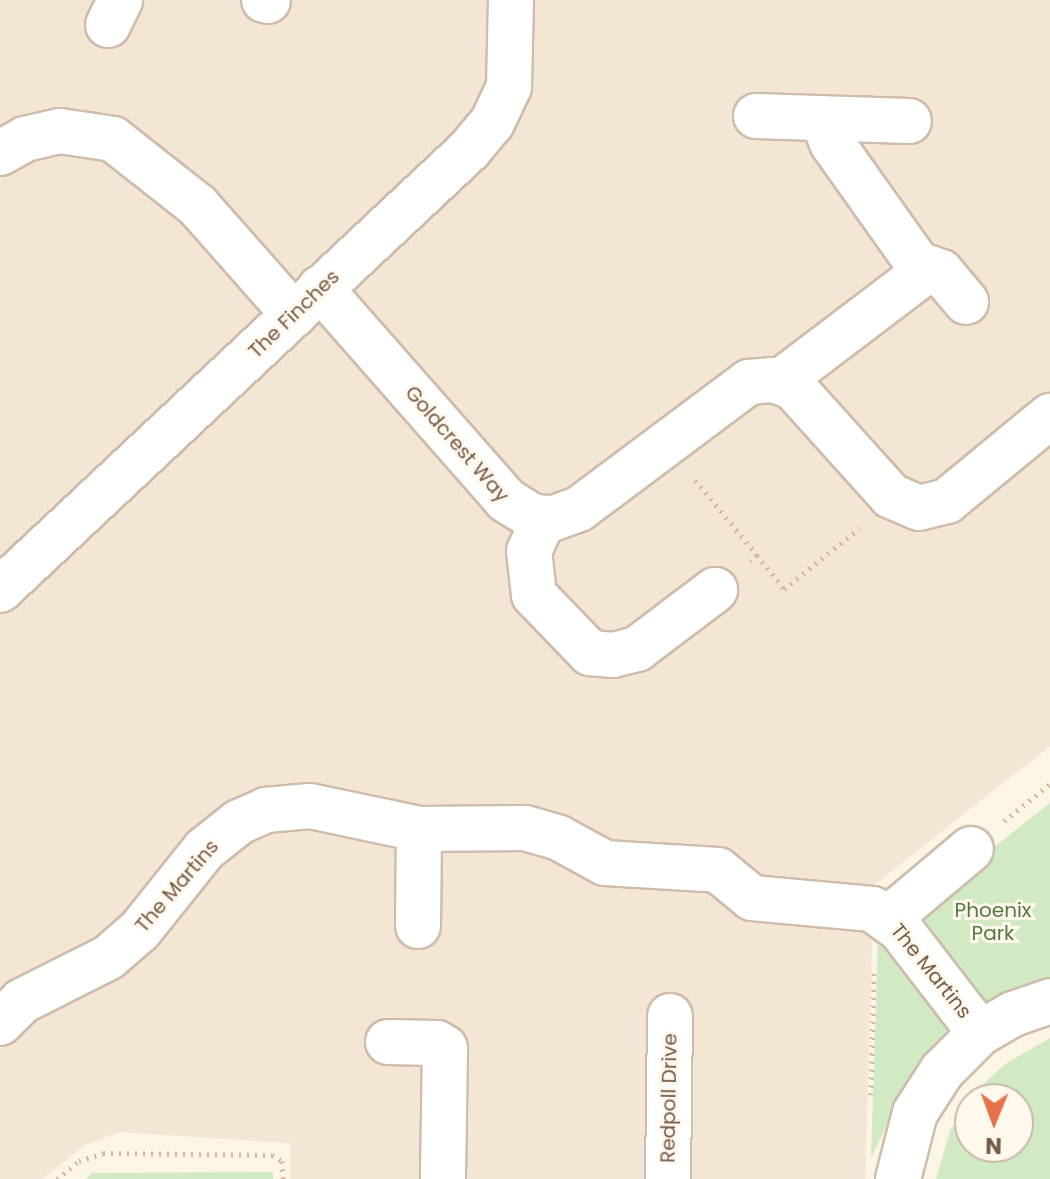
<!DOCTYPE html>
<html>
<head>
<meta charset="utf-8">
<style>
	body { margin:0 }
	#map { position:relative; width:1050px; height:1179px; overflow:hidden; background:#fcf4e5; font-family:Poppins,sans-serif }
	div>[style] { position:absolute }
	[style*='--x'] { left:calc(var(--x)*1px); top:calc(var(--y)*1px); width:calc(var(--w)*1px); rotate:calc(var(--a)*1deg) }
	.residential>* { inset:0; background:#f4e6d4 }
	.green>* { inset:0; background:#d2eac3 }
	.path>* { height:5px; margin-top:-2.5px; transform-origin:0; background:repeating-linear-gradient(90deg,#d7b7a0 0 2px,transparent 0 8px) }
	.roads { filter:drop-shadow(2px 0 #cebcac) drop-shadow(-2px 0 #cebcac) drop-shadow(0 2px #cebcac) drop-shadow(0 -2px #cebcac) }
	.minor>* { height:44px; margin:-22px; padding:0 22px; transform-origin:22px; border-radius:22px; background:#fff }
	span { translate:-50% -50%; white-space:nowrap; text-align:center; line-height:1.15; -webkit-text-stroke:6px #fff8ec; paint-order:stroke }
	.street-label { font-size:20px; color:#755b4a }
	.park-label { font-size:20px; color:#527b42 }
	.north { position:absolute; left:954px; top:1083px; width:80px; height:80px; box-sizing:border-box; background:#fff8ec; border:2px solid #c8b9ab; border-radius:50%; rotate:181deg; font-size:22px; font-weight:700; line-height:32px; text-align:center; color:#755b4a }
	.north::after { content:''; display:block; margin:auto; width:28px; height:36px; background:#e6714a; clip-path:polygon(50% 0,100% 100%,50% 72%,0 100%) }
</style>
</head>
<body>
<div id="map">
	<div class="residential">
		<i style="clip-path:polygon(0 0,1050px 0,1050px 746px,874px 885px,865px 1179px,290px 1179px,291px 1143px,119px 1132px,85px 1145px,42px 1179px,0 1179px)"></i>
	</div>
	<div class="green">
		<i style="clip-path:polygon(1050px 803px,1050px 978px,984px 1008px,917px 908px)"></i>
		<i style="clip-path:polygon(886px 937px,954px 1023px,896px 1108px,871px 1157px,878px 939px)"></i>
		<i style="clip-path:polygon(evenodd,1050px 1038px,1050px 1179px,936px 1179px,950px 1131px,972px 1095px,1005px 1064px,1050px 1038px,970px 1099px,1018px 1099px,1018px 1147px,970px 1147px,970px 1099px)"></i>
		<i style="clip-path:polygon(273px 1172px,273px 1179px,86px 1179px,92px 1173px)"></i>
	</div>
	<div class="path">
		<i style="--x:695;--y:480;--w:97;--a:50.4"></i>
		<i style="--x:757;--y:555;--w:9;--a:139"></i>
		<i style="--x:757;--y:555;--w:43;--a:51.5"></i>
		<i style="--x:784;--y:589;--w:97;--a:-38.8"></i>
		<i style="--x:1004;--y:821;--w:59;--a:-38.8"></i>
		<i style="--x:871;--y:1095;--w:122;--a:-88.6"></i>
		<i style="--x:57;--y:1179;--w:28;--a:-39"></i>
		<i style="--x:79;--y:1161;--w:25;--a:-18"></i>
		<i style="--x:103;--y:1153;--w:169;--a:0.7"></i>
		<i style="--x:272;--y:1155;--w:12;--a:31"></i>
		<i style="--x:282;--y:1161;--w:18;--a:87"></i>
	</div>
	<div class="roads">
		<div class="minor">
			<i style="--x:264;--y:0;--w:4;--a:14"></i>
			<i style="--x:108;--y:25;--w:28;--a:-64"></i>
			<i style="--x:756;--y:116;--w:153;--a:1.9"></i>
			<i style="--x:822;--y:118;--w:27;--a:68"></i>
			<i style="--x:832;--y:143;--w:148;--a:54.6"></i>
			<i style="--x:918;--y:264;--w:24;--a:19"></i>
			<i style="--x:941;--y:272;--w:39;--a:50"></i>
			<i style="--x:0;--y:153;--w:29;--a:-29"></i>
			<i style="--x:25;--y:139;--w:36;--a:-13"></i>
			<i style="--x:60;--y:131;--w:54;--a:8.6"></i>
			<i style="--x:113;--y:139;--w:108;--a:38.2"></i>
			<i style="--x:198;--y:206;--w:145;--a:48.6"></i>
			<i style="--x:320;--y:288;--w:282;--a:48.7"></i>
			<i style="--x:506;--y:500;--w:32;--a:32"></i>
			<i style="--x:533;--y:517;--w:21;--a:3"></i>
			<i style="--x:554;--y:518;--w:27;--a:-20"></i>
			<i style="--x:579;--y:509;--w:212;--a:-36.8"></i>
			<i style="--x:749;--y:382;--w:24;--a:-5"></i>
			<i style="--x:773;--y:380;--w:21;--a:19"></i>
			<i style="--x:793;--y:387;--w:147;--a:48"></i>
			<i style="--x:891;--y:496;--w:30;--a:23"></i>
			<i style="--x:919;--y:508;--w:29;--a:-14"></i>
			<i style="--x:947;--y:501;--w:134;--a:-39.5"></i>
			<i style="--x:781;--y:381;--w:187;--a:-37.2"></i>
			<i style="--x:544;--y:518;--w:36;--a:114"></i>
			<i style="--x:529;--y:551;--w:44;--a:83.5"></i>
			<i style="--x:534;--y:595;--w:81;--a:46"></i>
			<i style="--x:590;--y:653;--w:23;--a:5"></i>
			<i style="--x:613;--y:655;--w:25;--a:-14"></i>
			<i style="--x:637;--y:649;--w:98;--a:-37.1"></i>
			<i style="--x:0;--y:590;--w:643;--a:-43.17"></i>
			<i style="--x:469;--y:150;--w:35;--a:-50"></i>
			<i style="--x:492;--y:123;--w:40;--a:-65"></i>
			<i style="--x:509;--y:87;--w:87;--a:-88.7"></i>
			<i style="--x:889;--y:918;--w:107;--a:-40.1"></i>
			<i style="--x:418;--y:926;--w:97;--a:-89.4"></i>
			<i style="--x:0;--y:1023;--w:31;--a:-45"></i>
			<i style="--x:22;--y:1001;--w:97;--a:-26.8"></i>
			<i style="--x:109;--y:957;--w:41;--a:-41.1"></i>
			<i style="--x:140;--y:930;--w:104;--a:-51.3"></i>
			<i style="--x:205;--y:849;--w:43;--a:-38.5"></i>
			<i style="--x:239;--y:822;--w:30;--a:-24"></i>
			<i style="--x:266;--y:810;--w:44;--a:-5.2"></i>
			<i style="--x:310;--y:806;--w:111;--a:11.9"></i>
			<i style="--x:419;--y:829;--w:106;--a:-0.5"></i>
			<i style="--x:525;--y:828;--w:35;--a:16"></i>
			<i style="--x:559;--y:838;--w:52;--a:28.5"></i>
			<i style="--x:605;--y:863;--w:113;--a:3.5"></i>
			<i style="--x:718;--y:870;--w:44;--a:39.5"></i>
			<i style="--x:752;--y:898;--w:121;--a:5.2"></i>
			<i style="--x:872;--y:909;--w:34;--a:36"></i>
			<i style="--x:900;--y:929;--w:131;--a:52.4"></i>
			<i style="--x:388;--y:1042;--w:49;--a:1.2"></i>
			<i style="--x:437;--y:1043;--w:9;--a:32"></i>
			<i style="--x:445;--y:1048;--w:131;--a:90.9"></i>
			<i style="--x:668;--y:1179;--w:163;--a:-89.3"></i>
			<i style="--x:898;--y:1179;--w:68;--a:-75.6"></i>
			<i style="--x:915;--y:1113;--w:50;--a:-57.3"></i>
			<i style="--x:942;--y:1071;--w:54;--a:-45"></i>
			<i style="--x:980;--y:1033;--w:38;--a:-30"></i>
			<i style="--x:1013;--y:1014;--w:39;--a:-19"></i>
		</div>
	</div>
	<div class="street-label">
		<span style="left:294px;top:314px;rotate:-44deg">The Finches</span>
		<span style="left:457px;top:444px;rotate:49deg">Goldcrest Way</span>
		<span style="left:177px;top:886px;rotate:-49deg">The Martins</span>
		<span style="left:931px;top:971px;rotate:51deg">The Martins</span>
		<span style="left:669px;top:1098px;rotate:-89deg">Redpoll Drive</span>
	</div>
	<div class="park-label">
		<span style="left:993px;top:922px">Phoenix<br>Park</span>
	</div>
	<div class="north">N</div>
</div>
</body>
</html>
